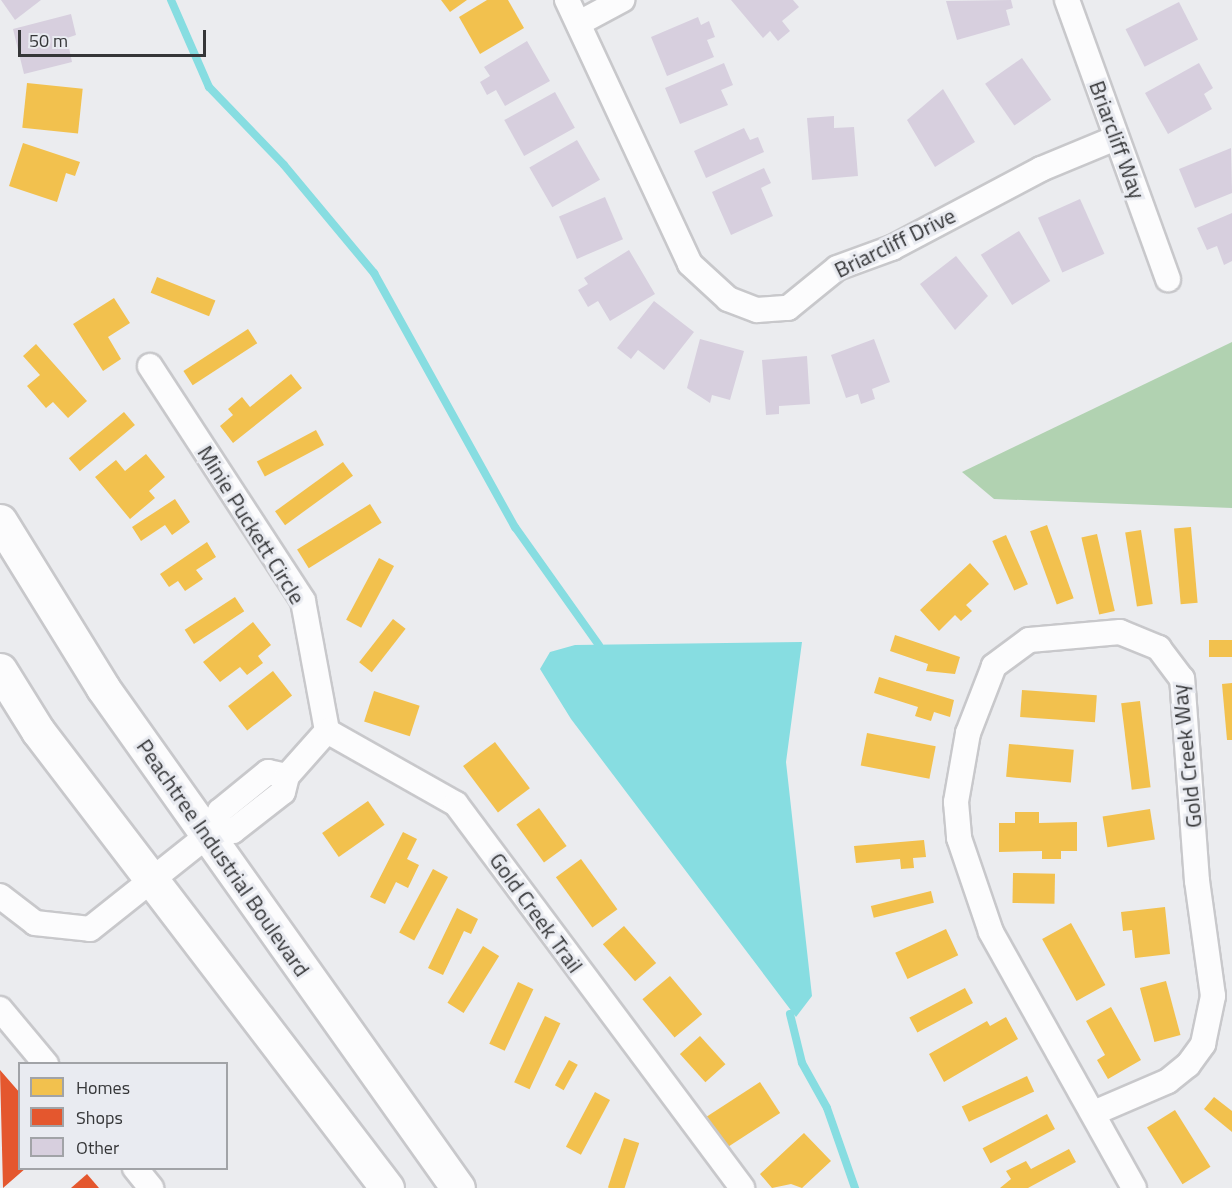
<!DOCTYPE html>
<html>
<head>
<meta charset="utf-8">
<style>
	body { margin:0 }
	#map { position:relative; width:1232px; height:1188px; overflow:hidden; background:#ebecef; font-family:"Titillium Web",sans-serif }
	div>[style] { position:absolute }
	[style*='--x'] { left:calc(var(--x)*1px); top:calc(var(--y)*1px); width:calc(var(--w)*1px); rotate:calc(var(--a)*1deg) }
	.forest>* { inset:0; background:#b1d2b1 }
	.water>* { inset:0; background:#87dde1 }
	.homes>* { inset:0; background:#f2c14e; transform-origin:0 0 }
	.shops>* { inset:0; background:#e4572e }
	.stream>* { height:8px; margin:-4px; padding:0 4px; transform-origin:4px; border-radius:4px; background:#87dde1 }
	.building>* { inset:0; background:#d7cfde; transform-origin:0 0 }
	.roads { filter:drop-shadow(2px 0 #c8c8cb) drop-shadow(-2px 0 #c8c8cb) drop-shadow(0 2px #c8c8cb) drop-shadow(0 -2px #c8c8cb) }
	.street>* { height:24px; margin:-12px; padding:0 12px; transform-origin:12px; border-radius:12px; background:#fcfcfd }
	.primary>* { height:33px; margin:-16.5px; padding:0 16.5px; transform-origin:16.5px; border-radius:16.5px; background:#fcfcfd }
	span { translate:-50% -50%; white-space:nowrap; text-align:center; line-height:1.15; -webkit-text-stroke:6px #e9ebf1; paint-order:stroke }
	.street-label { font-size:22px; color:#353638 }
	.legend { position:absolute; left:18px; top:1062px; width:210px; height:108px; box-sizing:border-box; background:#e9ebf1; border:2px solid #a1a3a7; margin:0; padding:8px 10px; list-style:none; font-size:18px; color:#353638 }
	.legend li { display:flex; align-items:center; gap:12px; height:30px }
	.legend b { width:30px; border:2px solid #a1a3a7 }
	.scale { position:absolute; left:18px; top:30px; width:188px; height:27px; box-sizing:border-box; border:3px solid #353638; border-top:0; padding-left:8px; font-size:18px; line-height:21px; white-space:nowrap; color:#353638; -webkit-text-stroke:4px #e9ebf1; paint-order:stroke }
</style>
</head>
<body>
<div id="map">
	<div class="forest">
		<i style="clip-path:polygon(1232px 342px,1232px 508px,994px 499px,962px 472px)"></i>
	</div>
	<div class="water">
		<i style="clip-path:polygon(802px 642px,786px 762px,812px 996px,796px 1017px,571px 719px,540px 669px,550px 652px,575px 645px)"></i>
	</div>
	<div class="homes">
		<i style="clip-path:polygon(441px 0,467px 0,450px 12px)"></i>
		<i style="clip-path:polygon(487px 0,508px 0,524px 28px,480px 54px,459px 17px)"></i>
		<i style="left:27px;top:83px;width:56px;height:45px;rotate:6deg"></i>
		<i style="clip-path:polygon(23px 143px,80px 162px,75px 176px,66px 173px,57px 202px,9px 186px)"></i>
		<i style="left:157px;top:277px;width:63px;height:17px;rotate:22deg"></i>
		<i style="clip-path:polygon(114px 298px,130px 323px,108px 337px,121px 359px,103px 371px,73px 324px)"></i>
		<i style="left:248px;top:329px;width:17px;height:77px;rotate:57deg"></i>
		<i style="clip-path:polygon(36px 344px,87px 401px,68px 418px,53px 402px,46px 408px,27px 386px,40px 375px,23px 356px)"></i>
		<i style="clip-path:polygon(291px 374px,302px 388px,233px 443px,220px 426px,233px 415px,228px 409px,242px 397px,250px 407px)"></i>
		<i style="left:124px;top:412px;width:17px;height:72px;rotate:50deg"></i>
		<i style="left:316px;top:430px;width:17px;height:67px;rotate:62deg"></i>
		<i style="clip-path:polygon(146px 454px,165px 477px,149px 491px,155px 498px,130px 519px,95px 477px,116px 460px,125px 471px)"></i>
		<i style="left:343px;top:462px;width:17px;height:84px;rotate:54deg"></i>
		<i style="clip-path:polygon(175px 499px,190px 522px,172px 535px,165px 525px,141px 541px,132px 527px)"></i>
		<i style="left:370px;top:504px;width:22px;height:86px;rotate:58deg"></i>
		<i style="left:1047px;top:525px;width:78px;height:18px;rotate:70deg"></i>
		<i style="left:1191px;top:527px;width:76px;height:17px;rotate:85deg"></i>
		<i style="left:1141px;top:530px;width:75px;height:16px;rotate:81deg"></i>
		<i style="left:1097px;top:534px;width:79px;height:16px;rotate:77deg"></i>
		<i style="left:1006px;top:535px;width:54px;height:15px;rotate:66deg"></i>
		<i style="clip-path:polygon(207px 542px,216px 557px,196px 570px,203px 579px,185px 591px,178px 581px,169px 587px,160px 574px)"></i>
		<i style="left:379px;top:558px;width:17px;height:70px;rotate:28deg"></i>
		<i style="clip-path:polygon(970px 563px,989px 584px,966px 605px,972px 611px,961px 621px,955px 615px,939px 631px,920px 610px)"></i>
		<i style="left:235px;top:597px;width:17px;height:60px;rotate:57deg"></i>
		<i style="left:393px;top:619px;width:16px;height:55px;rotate:38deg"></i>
		<i style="clip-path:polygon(253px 622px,271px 645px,258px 656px,263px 663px,247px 675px,240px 667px,220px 682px,203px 662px)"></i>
		<i style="clip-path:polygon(895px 635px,960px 657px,955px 674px,926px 671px,928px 664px,890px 651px)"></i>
		<i style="left:1232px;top:640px;width:17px;height:23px;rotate:90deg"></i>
		<i style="left:273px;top:671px;width:31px;height:57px;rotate:52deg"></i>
		<i style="clip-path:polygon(879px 677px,954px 700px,950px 717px,934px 712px,931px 721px,915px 716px,918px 707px,874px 693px)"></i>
		<i style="clip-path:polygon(1232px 683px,1232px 740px,1227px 740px,1222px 684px)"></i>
		<i style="left:1022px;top:690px;width:75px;height:27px;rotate:4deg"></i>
		<i style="left:374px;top:691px;width:48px;height:32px;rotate:18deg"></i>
		<i style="left:1140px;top:701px;width:87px;height:19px;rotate:83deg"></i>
		<i style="left:867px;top:733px;width:70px;height:33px;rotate:11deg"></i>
		<i style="left:495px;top:742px;width:58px;height:40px;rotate:53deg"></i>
		<i style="left:1009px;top:744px;width:65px;height:33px;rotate:5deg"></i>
		<i style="left:368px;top:801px;width:29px;height:56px;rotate:55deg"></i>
		<i style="left:539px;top:808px;width:47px;height:28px;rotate:54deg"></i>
		<i style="left:1150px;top:809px;width:31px;height:48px;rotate:81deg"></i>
		<i style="clip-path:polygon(1015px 812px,1039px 812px,1039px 823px,1077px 822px,1077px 851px,1061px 851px,1061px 859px,1042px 859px,1042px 851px,999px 852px,999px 823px,1015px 823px)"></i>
		<i style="clip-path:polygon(403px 832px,417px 839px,407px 859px,419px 865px,408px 888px,396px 882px,385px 904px,370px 897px)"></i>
		<i style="clip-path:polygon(924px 840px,926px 857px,913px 858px,914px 868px,901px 869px,900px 859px,856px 863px,854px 846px)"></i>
		<i style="left:581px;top:859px;width:62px;height:31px;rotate:54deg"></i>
		<i style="left:433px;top:869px;width:17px;height:72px;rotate:28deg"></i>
		<i style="left:1013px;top:873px;width:42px;height:30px;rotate:1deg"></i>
		<i style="left:931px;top:891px;width:12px;height:62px;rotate:76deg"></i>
		<i style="clip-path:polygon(1165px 907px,1170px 954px,1135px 958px,1132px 930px,1123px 931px,1121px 912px)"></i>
		<i style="clip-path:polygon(457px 908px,478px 919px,471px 934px,464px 931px,443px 975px,428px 968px)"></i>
		<i style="left:1071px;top:923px;width:71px;height:33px;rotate:61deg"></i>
		<i style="left:624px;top:926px;width:49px;height:28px;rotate:49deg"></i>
		<i style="left:946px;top:929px;width:29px;height:56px;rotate:65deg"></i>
		<i style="left:483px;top:946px;width:19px;height:67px;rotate:32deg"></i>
		<i style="left:670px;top:976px;width:50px;height:36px;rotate:50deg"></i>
		<i style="left:1166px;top:981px;width:56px;height:27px;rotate:75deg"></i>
		<i style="left:518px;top:982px;width:17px;height:68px;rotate:25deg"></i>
		<i style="left:965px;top:988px;width:17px;height:63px;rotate:62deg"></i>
		<i style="clip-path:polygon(1111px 1007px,1141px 1060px,1108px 1079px,1097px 1060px,1105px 1055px,1086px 1021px)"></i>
		<i style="left:545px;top:1016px;width:17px;height:73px;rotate:25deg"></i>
		<i style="clip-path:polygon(1006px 1017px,1018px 1039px,944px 1082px,929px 1054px,987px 1021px,990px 1026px)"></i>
		<i style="left:700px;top:1036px;width:38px;height:27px;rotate:48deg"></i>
		<i style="left:569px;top:1060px;width:10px;height:29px;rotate:29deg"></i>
		<i style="left:1027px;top:1076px;width:17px;height:72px;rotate:65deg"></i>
		<i style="left:760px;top:1082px;width:37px;height:67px;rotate:57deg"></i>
		<i style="left:595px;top:1092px;width:17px;height:62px;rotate:28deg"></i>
		<i style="clip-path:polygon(1214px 1097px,1232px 1111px,1232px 1132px,1204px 1109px)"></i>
		<i style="left:1175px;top:1110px;width:67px;height:33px;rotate:58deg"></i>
		<i style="left:1047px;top:1114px;width:17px;height:73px;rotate:62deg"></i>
		<i style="clip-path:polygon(804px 1133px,831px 1161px,802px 1188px,791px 1184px,772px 1188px,760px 1174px)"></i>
		<i style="left:624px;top:1138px;width:16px;height:52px;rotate:18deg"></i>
		<i style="clip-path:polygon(1069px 1149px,1076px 1162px,1028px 1188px,1000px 1188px,1011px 1179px,1006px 1171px,1026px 1161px,1031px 1169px)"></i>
	</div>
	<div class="shops">
		<i style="clip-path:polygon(0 1070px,20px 1093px,20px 1168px,26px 1168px,3px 1188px)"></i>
		<i style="clip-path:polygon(87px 1174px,99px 1188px,71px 1188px)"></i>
	</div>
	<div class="stream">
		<i style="--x:171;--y:0;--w:95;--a:66.4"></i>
		<i style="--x:209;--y:87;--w:108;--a:46.1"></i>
		<i style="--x:284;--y:165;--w:141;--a:50.2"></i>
		<i style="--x:374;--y:273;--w:291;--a:61"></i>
		<i style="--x:515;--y:527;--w:145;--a:54.6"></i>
		<i style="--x:790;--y:1014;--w:50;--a:76.2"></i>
		<i style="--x:802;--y:1063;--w:51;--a:60.9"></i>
		<i style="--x:827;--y:1108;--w:85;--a:70.7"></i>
	</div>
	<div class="building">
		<i style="clip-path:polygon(1px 0,41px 0,15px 20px)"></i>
		<i style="clip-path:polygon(731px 0,793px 0,799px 7px,782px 21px,790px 31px,778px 41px,770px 31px,763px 38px)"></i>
		<i style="clip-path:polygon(1011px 0,1013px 8px,1006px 10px,1010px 25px,957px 40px,946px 1px)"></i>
		<i style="left:1179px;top:2px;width:42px;height:60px;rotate:63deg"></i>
		<i style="clip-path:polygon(71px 14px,76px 35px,67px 38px,72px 62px,24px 74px,13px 29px)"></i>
		<i style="clip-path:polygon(698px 17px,701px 25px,709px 21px,715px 37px,707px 40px,714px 57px,667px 76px,651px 37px)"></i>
		<i style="clip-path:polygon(527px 41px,550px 81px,505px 106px,496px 90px,487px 95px,480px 82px,490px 76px,484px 67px)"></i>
		<i style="left:1022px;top:58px;width:51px;height:45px;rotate:55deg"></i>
		<i style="clip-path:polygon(724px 63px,733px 85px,721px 90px,728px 105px,680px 124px,665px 88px)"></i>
		<i style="clip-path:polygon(1199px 63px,1213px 88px,1204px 94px,1212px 109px,1168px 134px,1145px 93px)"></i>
		<i style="clip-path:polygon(943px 89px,975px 142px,935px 167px,907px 120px)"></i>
		<i style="left:555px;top:92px;width:41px;height:58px;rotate:61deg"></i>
		<i style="clip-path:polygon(834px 116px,834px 128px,854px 127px,858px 176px,812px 180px,807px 118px)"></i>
		<i style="clip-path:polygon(744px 128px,750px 140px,758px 137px,764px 152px,706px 178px,694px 151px)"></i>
		<i style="left:577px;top:140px;width:46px;height:55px;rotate:60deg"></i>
		<i style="clip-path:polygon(1231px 148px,1232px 193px,1195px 208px,1179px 169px)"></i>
		<i style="clip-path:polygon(764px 168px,771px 183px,761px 188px,773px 216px,731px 235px,712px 192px)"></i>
		<i style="left:605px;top:197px;width:46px;height:50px;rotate:67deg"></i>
		<i style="left:1080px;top:199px;width:60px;height:46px;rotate:66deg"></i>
		<i style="clip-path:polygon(1232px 213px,1232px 261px,1224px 265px,1217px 246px,1207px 250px,1197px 228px)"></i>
		<i style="left:1019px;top:231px;width:59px;height:45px;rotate:58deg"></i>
		<i style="clip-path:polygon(629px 250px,655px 294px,610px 321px,598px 301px,588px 307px,578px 290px,588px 284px,584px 278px)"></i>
		<i style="clip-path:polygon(956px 256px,988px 296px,955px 330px,920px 284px)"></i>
		<i style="clip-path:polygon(654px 301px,694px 332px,664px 370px,638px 350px,631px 359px,617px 348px)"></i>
		<i style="clip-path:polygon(700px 339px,744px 351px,730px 400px,712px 395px,710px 403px,687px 388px)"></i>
		<i style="clip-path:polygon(874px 339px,890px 382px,872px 389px,875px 399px,861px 404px,858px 394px,846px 398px,831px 355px)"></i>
		<i style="clip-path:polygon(807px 356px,810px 404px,779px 406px,779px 414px,766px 415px,762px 360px)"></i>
	</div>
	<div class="roads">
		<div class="street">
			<i style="--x:567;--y:0;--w:291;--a:65"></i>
			<i style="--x:690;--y:264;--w:52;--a:42.6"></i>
			<i style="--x:728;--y:299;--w:31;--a:21"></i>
			<i style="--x:757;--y:310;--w:31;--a:-4"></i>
			<i style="--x:788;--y:308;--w:63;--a:-39.2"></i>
			<i style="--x:837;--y:268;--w:59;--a:-20"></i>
			<i style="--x:892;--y:248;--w:169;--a:-27.9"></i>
			<i style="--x:1041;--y:169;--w:81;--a:-22.5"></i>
			<i style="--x:1067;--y:0;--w:297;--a:70.1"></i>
			<i style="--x:581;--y:22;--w:47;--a:-28.2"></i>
			<i style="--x:150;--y:366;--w:280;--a:56.9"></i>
			<i style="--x:303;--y:601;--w:132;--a:79.5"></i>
			<i style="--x:327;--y:731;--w:148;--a:29.5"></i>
			<i style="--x:456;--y:804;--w:479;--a:53.3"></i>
			<i style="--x:213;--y:831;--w:21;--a:-71"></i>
			<i style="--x:220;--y:811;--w:62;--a:-39.1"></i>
			<i style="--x:268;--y:772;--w:19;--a:12"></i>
			<i style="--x:0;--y:896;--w:44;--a:37.6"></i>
			<i style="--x:35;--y:923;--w:55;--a:6.2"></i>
			<i style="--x:90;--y:929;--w:157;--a:-38.5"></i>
			<i style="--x:213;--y:831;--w:20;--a:0"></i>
			<i style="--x:233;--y:831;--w:63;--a:-38"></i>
			<i style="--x:283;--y:792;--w:16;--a:-76"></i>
			<i style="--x:287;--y:776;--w:60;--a:-48.4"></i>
			<i style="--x:0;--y:1009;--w:72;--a:50.1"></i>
			<i style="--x:1096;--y:1112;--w:78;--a:-23.3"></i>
			<i style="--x:1168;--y:1081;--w:26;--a:-39"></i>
			<i style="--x:1188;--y:1065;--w:26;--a:-54"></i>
			<i style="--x:1203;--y:1044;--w:49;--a:-78.2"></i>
			<i style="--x:1213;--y:996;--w:116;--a:-97.9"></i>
			<i style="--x:1197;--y:881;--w:203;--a:-94.2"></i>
			<i style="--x:1182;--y:679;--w:39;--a:-127"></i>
			<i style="--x:1159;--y:648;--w:42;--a:-157.7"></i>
			<i style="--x:1120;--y:632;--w:91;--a:175"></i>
			<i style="--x:1029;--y:640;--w:44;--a:143.4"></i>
			<i style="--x:994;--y:666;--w:72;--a:111.2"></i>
			<i style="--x:968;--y:733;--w:70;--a:99.9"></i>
			<i style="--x:956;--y:802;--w:36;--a:85"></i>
			<i style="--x:959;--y:838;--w:99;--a:71.2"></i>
			<i style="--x:991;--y:932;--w:293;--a:60.8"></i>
			<i style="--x:135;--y:1168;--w:26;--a:51"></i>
		</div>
		<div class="primary">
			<i style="--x:0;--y:521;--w:196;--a:58.3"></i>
			<i style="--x:103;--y:688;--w:613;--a:54.63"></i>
			<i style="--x:0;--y:670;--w:72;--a:58.1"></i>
			<i style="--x:38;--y:731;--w:575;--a:52.63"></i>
		</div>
	</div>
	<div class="street-label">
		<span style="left:1117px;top:140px;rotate:70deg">Briarcliff Way</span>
		<span style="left:895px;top:243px;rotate:-26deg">Briarcliff Drive</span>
		<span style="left:251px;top:525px;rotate:58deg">Minie Puckett Circle</span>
		<span style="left:1187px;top:756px;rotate:-96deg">Gold Creek Way</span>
		<span style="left:223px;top:858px;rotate:55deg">Peachtree Industrial Boulevard</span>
		<span style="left:536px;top:913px;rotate:54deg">Gold Creek Trail</span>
	</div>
	<ul class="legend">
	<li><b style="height:16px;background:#f2c14e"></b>Homes</li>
	<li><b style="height:16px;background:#e4572e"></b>Shops</li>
	<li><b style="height:16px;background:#d7cfde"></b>Other</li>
	</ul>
	<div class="scale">50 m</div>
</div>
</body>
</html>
